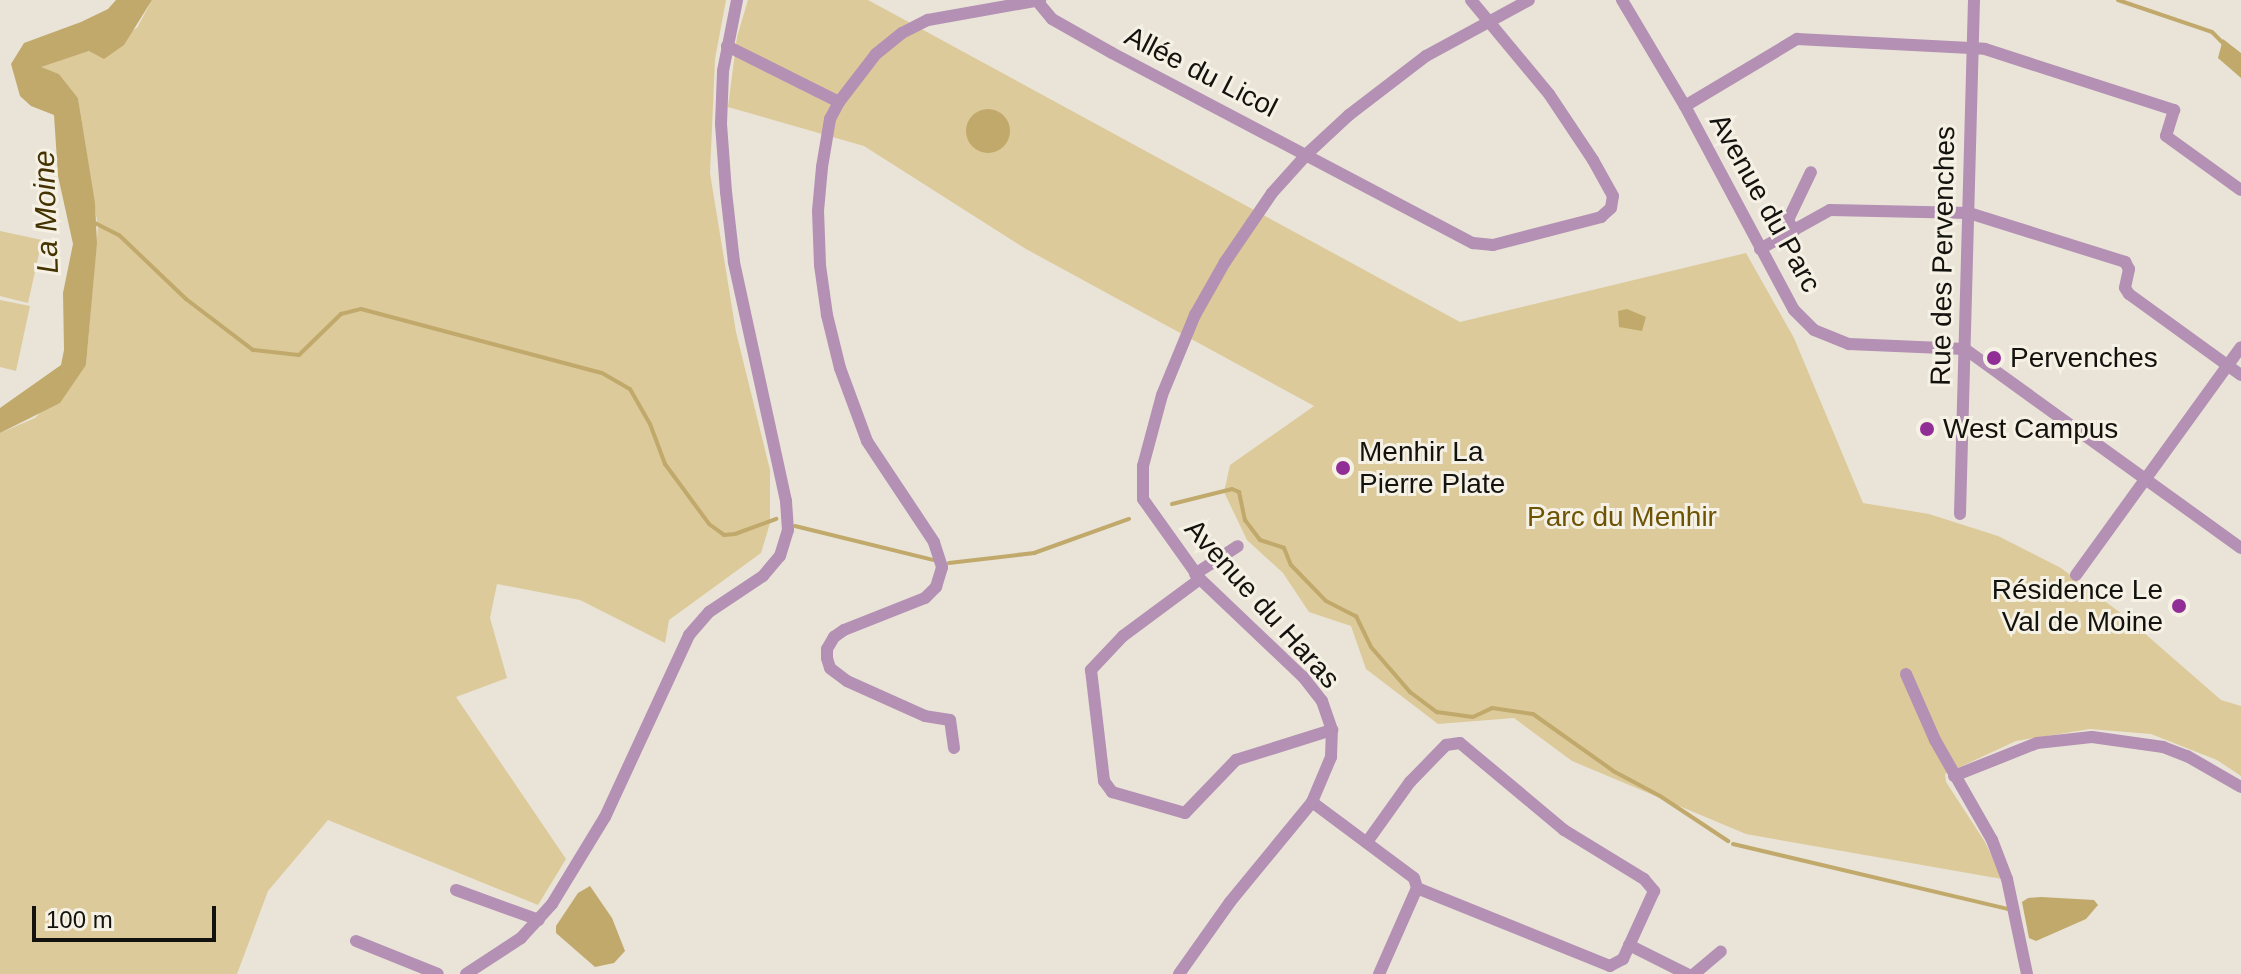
<!DOCTYPE html>
<html>
<head>
<meta charset="utf-8">
<style>
	body { margin:0 }
	#map { position:relative; width:2241px; height:974px; overflow:hidden; background:#e9e4d7; font-family:Arial,sans-serif }
	div>[style] { position:absolute }
	[style*='--x'] { left:calc(var(--x)*1px); top:calc(var(--y)*1px); width:calc(var(--w)*1px); rotate:calc(var(--a)*1deg) }
	.green>* { inset:0; background:#ddca9a }
	.water>* { inset:0; background:#c1a96c }
	.round { border-radius:50% }
	.stream>* { height:4px; margin:-2px; padding:0 2px; transform-origin:2px; border-radius:2px; background:#c1a96c }
	.minor>* { height:12px; margin:-6px; padding:0 6px; transform-origin:6px; border-radius:6px; background:#b390b4 }
	.dots>* { width:22px; height:22px; translate:-50% -50%; box-sizing:border-box; border:4px solid #f6f1e5; border-radius:50% }
	span { translate:-50% -50%; white-space:nowrap; text-align:center; line-height:1.15; -webkit-text-stroke:6px #f6f1e5; paint-order:stroke }
	.street-label { font-size:28px; color:#14120e }
	.poi-label { font-size:28px; color:#14120e }
	.left { translate:0 -50%; text-align:left }
	.right { translate:-100% -50%; text-align:right }
	.park-label { font-size:28px; color:#6c5404 }
	.water-label { font-size:30px; color:#430; font-style:italic }
	.scale { position:absolute; left:32px; top:906px; width:184px; height:36px; box-sizing:border-box; border:4px solid #14120e; border-top:0; padding-left:10px; font-size:24px; line-height:28px; white-space:nowrap; color:#14120e; -webkit-text-stroke:6px #f6f1e5; paint-order:stroke }
</style>
</head>
<body>
<div id="map">
	<div class="green">
		<i style="clip-path:polygon(152px 0,726px 0,715px 59px,710px 173px,736px 332px,770px 470px,770px 523px,761px 553px,669px 620px,665px 643px,580px 600px,497px 584px,490px 618px,507px 678px,456px 697px,566px 859px,538px 905px,328px 820px,268px 891px,237px 974px,0 974px,0 433px,35px 418px,86px 365px,98px 227px,78px 98px,59px 74px,39px 67px,89px 51px,137px 28px)"></i>
		<i style="clip-path:polygon(748px 0,868px 0,1460px 322px,1746px 253px,1794px 338px,1863px 503px,1929px 514px,1998px 536px,2061px 568px,2127px 618px,2221px 700px,2241px 706px,2241px 776px,2217px 760px,2151px 734px,2090px 729px,2016px 741px,1945px 774px,1946px 782px,1985px 842px,2002px 879px,1746px 834px,1572px 761px,1514px 718px,1438px 724px,1366px 669px,1351px 626px,1309px 612px,1283px 573px,1247px 540px,1224px 492px,1230px 465px,1314px 406px,1026px 249px,864px 146px,728px 107px,737px 37px)"></i>
		<i style="clip-path:polygon(0 231px,42px 240px,28px 303px,0 296px)"></i>
		<i style="clip-path:polygon(0 300px,30px 306px,16px 371px,0 367px)"></i>
	</div>
	<div class="water">
		<i style="clip-path:polygon(116px 0,152px 0,124px 45px,104px 59px,89px 51px,41px 67px,59px 74px,78px 98px,95px 203px,97px 243px,86px 365px,60px 403px,0 433px,0 408px,61px 365px,64px 350px,63px 293px,73px 244px,58px 176px,54px 115px,31px 106px,20px 96px,11px 64px,24px 43px,81px 22px,108px 9px)"></i>
		<i style="clip-path:polygon(2223px 39px,2241px 53px,2241px 78px,2218px 58px)"></i>
		<i class="round" style="left:966px;top:109px;width:44px;height:44px"></i>
		<i style="clip-path:polygon(1627px 309px,1646px 317px,1642px 331px,1619px 327px,1618px 311px)"></i>
		<i style="clip-path:polygon(590px 886px,612px 918px,625px 951px,614px 963px,595px 967px,556px 933px,556px 926px,578px 893px)"></i>
		<i style="clip-path:polygon(2041px 897px,2094px 900px,2098px 905px,2086px 919px,2036px 941px,2029px 938px,2022px 902px,2028px 898px)"></i>
	</div>
	<div class="stream">
		<i style="--x:2118;--y:0;--w:99;--a:18.8"></i>
		<i style="--x:2212;--y:32;--w:18;--a:45"></i>
		<i style="--x:95;--y:223;--w:27;--a:27"></i>
		<i style="--x:119;--y:235;--w:93;--a:43.7"></i>
		<i style="--x:186;--y:299;--w:84;--a:37.3"></i>
		<i style="--x:253;--y:350;--w:46;--a:6.2"></i>
		<i style="--x:299;--y:355;--w:59;--a:-44.3"></i>
		<i style="--x:341;--y:314;--w:21;--a:-14"></i>
		<i style="--x:361;--y:309;--w:249;--a:14.9"></i>
		<i style="--x:602;--y:373;--w:32;--a:30"></i>
		<i style="--x:630;--y:389;--w:40;--a:60.3"></i>
		<i style="--x:650;--y:424;--w:43;--a:69.4"></i>
		<i style="--x:665;--y:464;--w:74;--a:53.7"></i>
		<i style="--x:709;--y:524;--w:19;--a:36"></i>
		<i style="--x:724;--y:535;--w:11;--a:-5"></i>
		<i style="--x:735;--y:534;--w:44;--a:-20.1"></i>
		<i style="--x:1172;--y:504;--w:62;--a:-14"></i>
		<i style="--x:1232;--y:489;--w:8;--a:23"></i>
		<i style="--x:1239;--y:492;--w:29;--a:78"></i>
		<i style="--x:1245;--y:520;--w:25;--a:53"></i>
		<i style="--x:1260;--y:540;--w:25;--a:18"></i>
		<i style="--x:1284;--y:548;--w:18;--a:68"></i>
		<i style="--x:1291;--y:565;--w:50;--a:45.8"></i>
		<i style="--x:1326;--y:601;--w:34;--a:27"></i>
		<i style="--x:1356;--y:616;--w:34;--a:64"></i>
		<i style="--x:1371;--y:647;--w:60;--a:49.1"></i>
		<i style="--x:1410;--y:692;--w:34;--a:37"></i>
		<i style="--x:1437;--y:712;--w:36;--a:8"></i>
		<i style="--x:1473;--y:717;--w:21;--a:-25"></i>
		<i style="--x:1492;--y:708;--w:41;--a:8.3"></i>
		<i style="--x:1533;--y:714;--w:100;--a:35.3"></i>
		<i style="--x:1615;--y:772;--w:51;--a:28.1"></i>
		<i style="--x:1660;--y:796;--w:82;--a:33.5"></i>
		<i style="--x:795;--y:526;--w:142;--a:13.8"></i>
		<i style="--x:949;--y:563;--w:86;--a:-6.7"></i>
		<i style="--x:1034;--y:553;--w:101;--a:-19.7"></i>
		<i style="--x:1733;--y:844;--w:282;--a:13.3"></i>
	</div>
	<div class="minor">
		<i style="--x:1622;--y:0;--w:123;--a:59.3"></i>
		<i style="--x:1685;--y:106;--w:231;--a:61.9"></i>
		<i style="--x:1794;--y:310;--w:28;--a:45"></i>
		<i style="--x:1814;--y:330;--w:38;--a:22"></i>
		<i style="--x:1849;--y:344;--w:116;--a:2.5"></i>
		<i style="--x:1965;--y:349;--w:340;--a:35.8"></i>
		<i style="--x:1037;--y:1;--w:23;--a:50"></i>
		<i style="--x:1052;--y:19;--w:69;--a:29.5"></i>
		<i style="--x:1112;--y:53;--w:408;--a:27.8"></i>
		<i style="--x:1473;--y:243;--w:20;--a:6"></i>
		<i style="--x:1493;--y:245;--w:112;--a:-14.5"></i>
		<i style="--x:1601;--y:217;--w:13;--a:-42"></i>
		<i style="--x:1611;--y:208;--w:12;--a:-81"></i>
		<i style="--x:1613;--y:196;--w:41;--a:-119.1"></i>
		<i style="--x:1593;--y:160;--w:79;--a:-123.7"></i>
		<i style="--x:1549;--y:94;--w:122;--a:-129.7"></i>
		<i style="--x:727;--y:46;--w:125;--a:26.6"></i>
		<i style="--x:1685;--y:106;--w:131;--a:-30.9"></i>
		<i style="--x:1797;--y:39;--w:188;--a:3"></i>
		<i style="--x:1985;--y:49;--w:199;--a:17.9"></i>
		<i style="--x:2174;--y:110;--w:27;--a:107"></i>
		<i style="--x:2166;--y:136;--w:92;--a:35.8"></i>
		<i style="--x:1794;--y:231;--w:13;--a:-119"></i>
		<i style="--x:1788;--y:220;--w:53;--a:-64.4"></i>
		<i style="--x:1760;--y:249;--w:80;--a:-29.1"></i>
		<i style="--x:1830;--y:210;--w:139;--a:1.2"></i>
		<i style="--x:1969;--y:213;--w:164;--a:17.4"></i>
		<i style="--x:2125;--y:262;--w:8;--a:60"></i>
		<i style="--x:2129;--y:269;--w:19;--a:102"></i>
		<i style="--x:2125;--y:288;--w:7;--a:56"></i>
		<i style="--x:2129;--y:294;--w:138;--a:35.9"></i>
		<i style="--x:1960;--y:514;--w:514;--a:-88.44"></i>
		<i style="--x:1195;--y:574;--w:51;--a:-33.1"></i>
		<i style="--x:2076;--y:575;--w:281;--a:-54.1"></i>
		<i style="--x:1200;--y:579;--w:96;--a:143.5"></i>
		<i style="--x:1123;--y:636;--w:47;--a:133.3"></i>
		<i style="--x:1091;--y:670;--w:112;--a:83.3"></i>
		<i style="--x:1104;--y:781;--w:14;--a:54"></i>
		<i style="--x:1112;--y:792;--w:76;--a:16"></i>
		<i style="--x:1185;--y:813;--w:74;--a:-46.1"></i>
		<i style="--x:1236;--y:760;--w:101;--a:-17.4"></i>
		<i style="--x:1906;--y:674;--w:72;--a:66.3"></i>
		<i style="--x:1935;--y:740;--w:115;--a:60.3"></i>
		<i style="--x:1992;--y:840;--w:42;--a:69"></i>
		<i style="--x:2007;--y:879;--w:97;--a:78.1"></i>
		<i style="--x:954;--y:748;--w:28;--a:-98"></i>
		<i style="--x:950;--y:720;--w:25;--a:-171"></i>
		<i style="--x:925;--y:716;--w:85;--a:-155.8"></i>
		<i style="--x:847;--y:681;--w:21;--a:-143"></i>
		<i style="--x:830;--y:668;--w:10;--a:-107"></i>
		<i style="--x:827;--y:658;--w:9;--a:-90"></i>
		<i style="--x:827;--y:649;--w:14;--a:-60"></i>
		<i style="--x:834;--y:637;--w:12;--a:-35"></i>
		<i style="--x:844;--y:630;--w:87;--a:-21.6"></i>
		<i style="--x:925;--y:598;--w:16;--a:-45"></i>
		<i style="--x:936;--y:587;--w:21;--a:-73"></i>
		<i style="--x:942;--y:567;--w:26;--a:-108"></i>
		<i style="--x:934;--y:542;--w:121;--a:-123.6"></i>
		<i style="--x:867;--y:441;--w:78;--a:-110.3"></i>
		<i style="--x:840;--y:368;--w:55;--a:-103.8"></i>
		<i style="--x:827;--y:315;--w:50;--a:-98"></i>
		<i style="--x:820;--y:265;--w:54;--a:-92.1"></i>
		<i style="--x:818;--y:211;--w:44;--a:-84.8"></i>
		<i style="--x:822;--y:167;--w:49;--a:-80.5"></i>
		<i style="--x:830;--y:119;--w:19;--a:-62"></i>
		<i style="--x:839;--y:102;--w:61;--a:-52.4"></i>
		<i style="--x:876;--y:54;--w:33;--a:-39"></i>
		<i style="--x:902;--y:33;--w:29;--a:-27"></i>
		<i style="--x:928;--y:20;--w:114;--a:-10.1"></i>
		<i style="--x:1954;--y:776;--w:89;--a:-21.7"></i>
		<i style="--x:2037;--y:743;--w:55;--a:-6.2"></i>
		<i style="--x:2092;--y:737;--w:72;--a:8"></i>
		<i style="--x:2163;--y:747;--w:26;--a:21"></i>
		<i style="--x:2187;--y:756;--w:62;--a:29.9"></i>
		<i style="--x:1312;--y:802;--w:127;--a:36.7"></i>
		<i style="--x:1414;--y:878;--w:10;--a:73"></i>
		<i style="--x:1417;--y:888;--w:94;--a:113.8"></i>
		<i style="--x:1367;--y:842;--w:74;--a:-54.4"></i>
		<i style="--x:1410;--y:782;--w:52;--a:-45.8"></i>
		<i style="--x:1446;--y:745;--w:14;--a:-8"></i>
		<i style="--x:1460;--y:743;--w:136;--a:39.9"></i>
		<i style="--x:1564;--y:830;--w:94;--a:31.5"></i>
		<i style="--x:1644;--y:879;--w:16;--a:50"></i>
		<i style="--x:1654;--y:891;--w:75;--a:114.5"></i>
		<i style="--x:1623;--y:959;--w:15;--a:152"></i>
		<i style="--x:1610;--y:966;--w:208;--a:-158"></i>
		<i style="--x:456;--y:890;--w:88;--a:19.9"></i>
		<i style="--x:356;--y:941;--w:88;--a:21.9"></i>
		<i style="--x:1629;--y:945;--w:65;--a:26.6"></i>
		<i style="--x:466;--y:974;--w:66;--a:-33.2"></i>
		<i style="--x:521;--y:938;--w:46;--a:-47.6"></i>
		<i style="--x:552;--y:904;--w:102;--a:-58.7"></i>
		<i style="--x:605;--y:817;--w:200;--a:-65.2"></i>
		<i style="--x:689;--y:635;--w:30;--a:-49"></i>
		<i style="--x:709;--y:612;--w:65;--a:-33.7"></i>
		<i style="--x:763;--y:576;--w:26;--a:-50"></i>
		<i style="--x:780;--y:556;--w:27;--a:-73"></i>
		<i style="--x:788;--y:530;--w:29;--a:-94"></i>
		<i style="--x:786;--y:501;--w:245;--a:-102.3"></i>
		<i style="--x:734;--y:262;--w:70;--a:-96.5"></i>
		<i style="--x:726;--y:192;--w:68;--a:-94.2"></i>
		<i style="--x:721;--y:124;--w:53;--a:-87.8"></i>
		<i style="--x:723;--y:71;--w:72;--a:-78.8"></i>
		<i style="--x:1179;--y:974;--w:88;--a:-54.7"></i>
		<i style="--x:1230;--y:902;--w:129;--a:-50.6"></i>
		<i style="--x:1312;--y:802;--w:49;--a:-67.1"></i>
		<i style="--x:1331;--y:757;--w:27;--a:-88"></i>
		<i style="--x:1332;--y:730;--w:31;--a:-109"></i>
		<i style="--x:1322;--y:701;--w:31;--a:-128"></i>
		<i style="--x:1303;--y:677;--w:142;--a:-136.4"></i>
		<i style="--x:1200;--y:579;--w:98;--a:-125.5"></i>
		<i style="--x:1143;--y:499;--w:33;--a:-90"></i>
		<i style="--x:1143;--y:466;--w:73;--a:-75"></i>
		<i style="--x:1162;--y:395;--w:87;--a:-67.6"></i>
		<i style="--x:1195;--y:315;--w:61;--a:-60.5"></i>
		<i style="--x:1225;--y:262;--w:83;--a:-55.7"></i>
		<i style="--x:1272;--y:193;--w:54;--a:-48"></i>
		<i style="--x:1308;--y:153;--w:56;--a:-42.8"></i>
		<i style="--x:1349;--y:115;--w:97;--a:-37.5"></i>
		<i style="--x:1426;--y:56;--w:117;--a:-28.5"></i>
		<i style="--x:1694;--y:974;--w:35;--a:-40"></i>
	</div>
	<div class="dots">
		<i style="left:1994px;top:358px;background:#902e96"></i>
		<i style="left:1927px;top:429px;background:#902e96"></i>
		<i style="left:1343px;top:468px;background:#902e96"></i>
		<i style="left:2179px;top:606px;background:#902e96"></i>
	</div>
	<div class="street-label">
		<span style="left:1201px;top:72px;rotate:27deg">Allée du Licol</span>
		<span style="left:1765px;top:203px;rotate:61deg">Avenue du Parc</span>
		<span style="left:1943px;top:256px;rotate:-89deg">Rue des Pervenches</span>
		<span style="left:1262px;top:604px;rotate:48deg">Avenue du Haras</span>
	</div>
	<div class="poi-label">
		<span class="left" style="left:2010px;top:358px">Pervenches</span>
		<span class="left" style="left:1943px;top:429px">West Campus</span>
		<span class="left" style="left:1359px;top:468px">Menhir La<br>Pierre Plate</span>
		<span class="right" style="left:2163px;top:606px">Résidence Le<br>Val de Moine</span>
	</div>
	<div class="park-label">
		<span style="left:1622px;top:517px">Parc du Menhir</span>
	</div>
	<div class="water-label">
		<span style="left:46px;top:212px;rotate:-92deg">La Moine</span>
	</div>
	<div class="scale">100 m</div>
</div>
</body>
</html>
